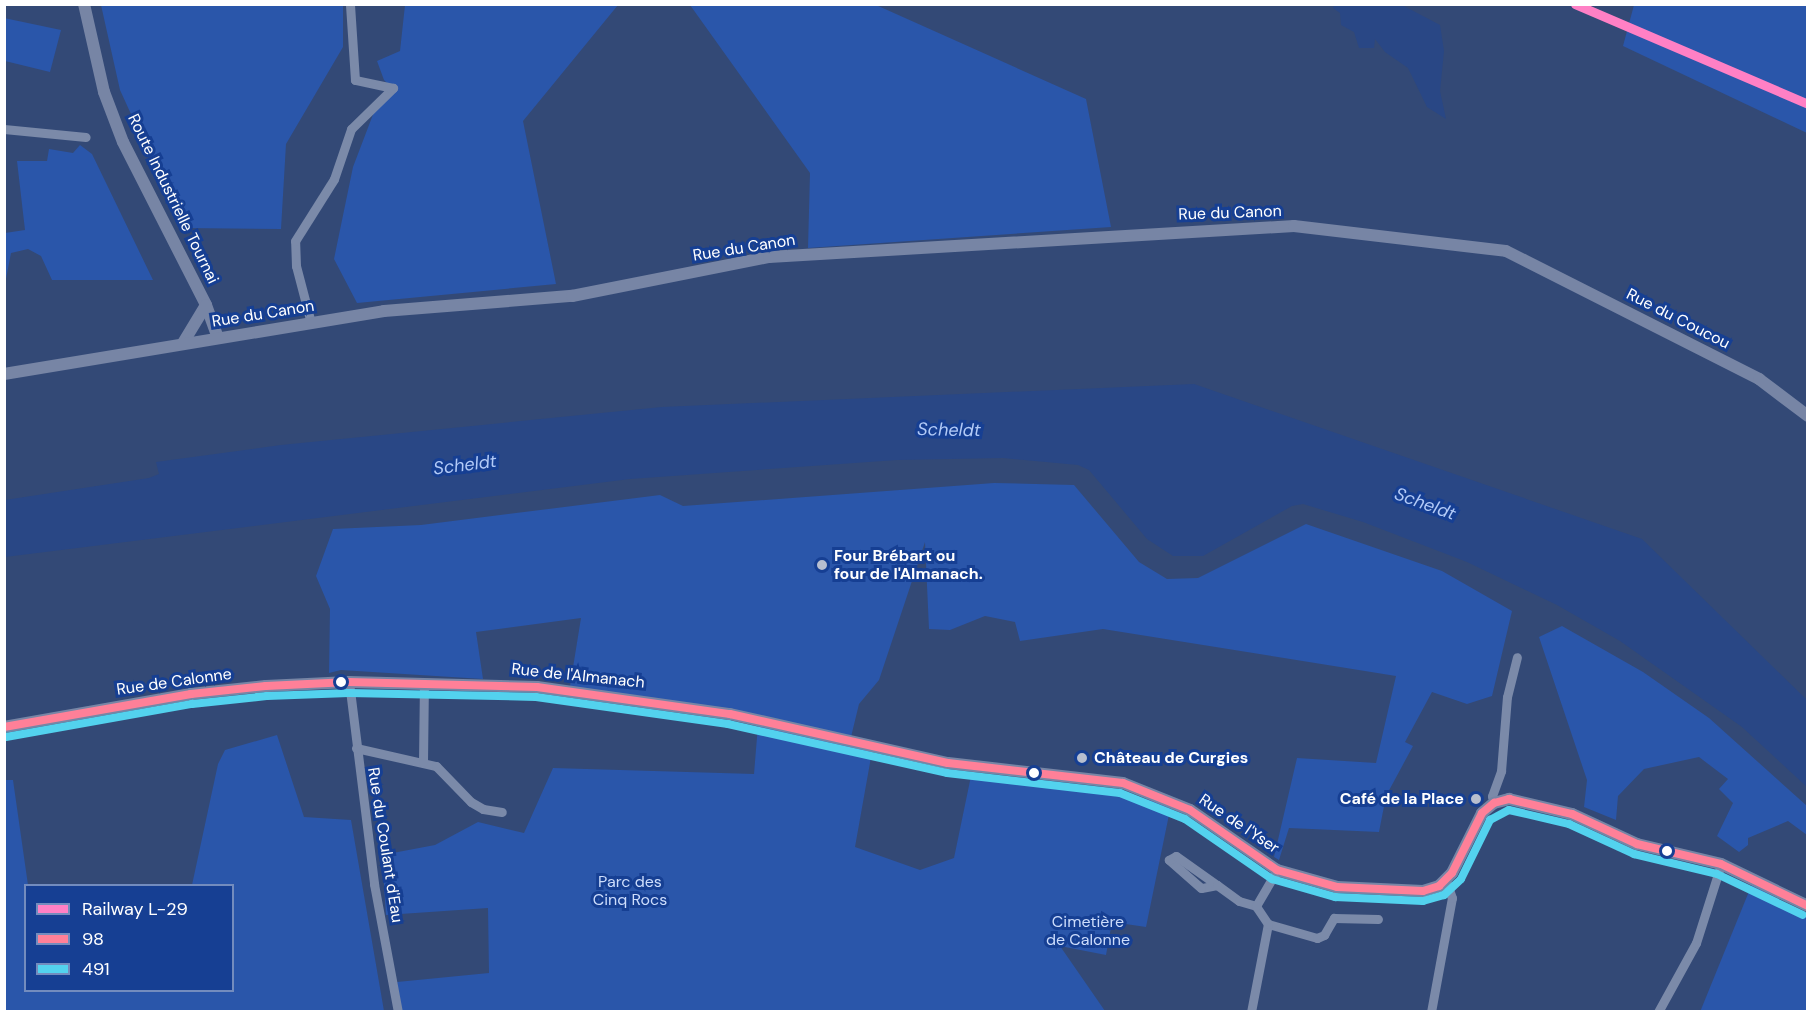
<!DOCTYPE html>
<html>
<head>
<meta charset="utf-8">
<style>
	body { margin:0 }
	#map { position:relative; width:1812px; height:1016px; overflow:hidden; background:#334976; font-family:"DM Sans",sans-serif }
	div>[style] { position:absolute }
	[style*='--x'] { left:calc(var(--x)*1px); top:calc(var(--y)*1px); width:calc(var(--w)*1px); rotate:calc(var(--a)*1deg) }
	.green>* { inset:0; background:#2a56aa }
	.water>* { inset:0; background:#294785 }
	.minor>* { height:9px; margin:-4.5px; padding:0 4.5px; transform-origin:4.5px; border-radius:4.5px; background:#7b8aa9 }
	.secondary>* { height:12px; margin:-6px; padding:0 6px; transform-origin:6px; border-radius:6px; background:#7785a5 }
	.bus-1>* { height:8px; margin:-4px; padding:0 4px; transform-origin:4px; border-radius:4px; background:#ff8098 }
	.bus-2>* { height:8px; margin:-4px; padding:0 4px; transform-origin:4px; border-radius:4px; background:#53d2ee }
	.rail-1>* { height:9px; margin:-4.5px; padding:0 4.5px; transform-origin:4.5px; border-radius:4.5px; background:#ff80c5 }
	.dots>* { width:16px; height:16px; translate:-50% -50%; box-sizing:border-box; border:3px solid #163f93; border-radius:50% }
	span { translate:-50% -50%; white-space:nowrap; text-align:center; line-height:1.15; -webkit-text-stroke:6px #163f93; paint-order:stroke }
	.street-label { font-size:16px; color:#fff }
	.poi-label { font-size:16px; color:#fff; font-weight:700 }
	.left { translate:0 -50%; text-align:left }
	.right { translate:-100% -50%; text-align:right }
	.park-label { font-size:16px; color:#cdddfc }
	.water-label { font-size:18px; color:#b2caf7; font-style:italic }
	.frame { position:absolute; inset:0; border:6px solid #fff; pointer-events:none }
	.legend { position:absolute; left:24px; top:884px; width:210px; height:108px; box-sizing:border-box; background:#163f93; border:2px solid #738cbe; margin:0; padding:8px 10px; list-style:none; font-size:18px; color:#fff }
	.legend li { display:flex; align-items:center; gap:12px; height:30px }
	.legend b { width:30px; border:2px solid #738cbe }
</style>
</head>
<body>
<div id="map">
	<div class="green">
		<i style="clip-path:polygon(101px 5px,343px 5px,343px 47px,286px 144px,281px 229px,183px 228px,120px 90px)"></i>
		<i style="clip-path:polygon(405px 5px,618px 5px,523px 121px,556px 284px,357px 303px,334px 259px,353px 167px,377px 104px,393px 89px,384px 80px,377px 61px,400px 51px)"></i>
		<i style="clip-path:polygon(690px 5px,876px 5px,1086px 99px,1111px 227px,808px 248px,810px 173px)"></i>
		<i style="clip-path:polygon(1634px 5px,1807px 5px,1807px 133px,1623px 46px)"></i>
		<i style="clip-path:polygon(4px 18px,61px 30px,50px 72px,5px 61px)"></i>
		<i style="clip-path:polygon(80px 145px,92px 154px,153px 280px,52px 280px,41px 256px,28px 249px,11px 253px,5px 284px,5px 233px,25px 230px,17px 161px,47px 161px,49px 149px,73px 153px)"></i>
		<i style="clip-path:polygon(994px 483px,1074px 485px,1139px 562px,1167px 579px,1198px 578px,1306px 524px,1442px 571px,1512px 611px,1492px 696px,1467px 704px,1432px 692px,1405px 742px,1413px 746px,1386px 796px,1379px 832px,1289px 828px,1279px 860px,1274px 857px,1297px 758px,1376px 763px,1396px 676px,1103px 629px,1020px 641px,1015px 622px,985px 616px,950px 630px,929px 629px,925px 542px,879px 680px,859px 704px,851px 737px,570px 686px,581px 618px,476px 632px,483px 679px,341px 670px,329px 673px,330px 609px,316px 576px,333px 529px,421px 525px,660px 495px,683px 506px)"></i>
		<i style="clip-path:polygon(1562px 626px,1643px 672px,1709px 718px,1807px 806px,1807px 835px,1788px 821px,1748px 838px,1748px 845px,1739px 852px,1717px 836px,1733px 803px,1719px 789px,1728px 779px,1699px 757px,1644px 769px,1618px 796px,1616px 820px,1584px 807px,1587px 780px,1539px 637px)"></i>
		<i style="clip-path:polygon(758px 725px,873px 746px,855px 847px,920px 870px,954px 858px,971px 776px,1085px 786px,1171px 805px,1146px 927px,1112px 922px,1106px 955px,1060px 946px,1105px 1011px,402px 1011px,397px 982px,489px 973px,488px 908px,386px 915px,382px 855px,435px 845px,478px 822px,524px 833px,553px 768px,754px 774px)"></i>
		<i style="clip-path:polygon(277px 735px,304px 817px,351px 820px,384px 1011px,5px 1011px,5px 780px,13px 780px,28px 885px,26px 990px,232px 990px,232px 886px,192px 885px,218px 764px,225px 750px)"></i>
		<i style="clip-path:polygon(1752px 884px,1807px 916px,1807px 1011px,1700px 1012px)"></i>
	</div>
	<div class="water">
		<i style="clip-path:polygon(1334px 5px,1402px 5px,1440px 25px,1444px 51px,1440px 91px,1446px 119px,1427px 107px,1408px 68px,1385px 52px,1375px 39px,1374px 48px,1359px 48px,1354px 32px,1341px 25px,1340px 13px,1333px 8px)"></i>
		<i style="clip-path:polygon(1194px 384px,1642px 539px,1807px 700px,1807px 787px,1742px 727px,1620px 641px,1557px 605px,1467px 562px,1363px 522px,1303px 504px,1292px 506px,1203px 556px,1173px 556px,1147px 539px,1089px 470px,1078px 465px,1003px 458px,897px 460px,630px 479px,5px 557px,5px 500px,149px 478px,159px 474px,156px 462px,281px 445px,662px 407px)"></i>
	</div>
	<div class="minor">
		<i style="--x:4;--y:129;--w:82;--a:5.6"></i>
		<i style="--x:311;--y:323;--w:59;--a:-104.7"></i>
		<i style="--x:296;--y:266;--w:25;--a:-92"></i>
		<i style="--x:295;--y:241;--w:73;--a:-57.8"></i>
		<i style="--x:334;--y:179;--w:53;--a:-71.2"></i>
		<i style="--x:351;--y:129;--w:59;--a:-44.3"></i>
		<i style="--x:393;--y:88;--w:39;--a:-168"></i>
		<i style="--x:355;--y:80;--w:76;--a:-93.8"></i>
		<i style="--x:349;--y:682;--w:204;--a:82.9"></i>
		<i style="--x:374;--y:884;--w:130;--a:79.4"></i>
		<i style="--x:356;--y:748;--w:82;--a:12.7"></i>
		<i style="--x:436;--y:766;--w:50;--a:45.8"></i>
		<i style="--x:471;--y:802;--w:14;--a:30"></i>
		<i style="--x:483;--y:809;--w:19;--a:9"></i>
		<i style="--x:423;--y:762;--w:79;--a:-89.3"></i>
		<i style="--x:1494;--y:803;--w:7;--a:-106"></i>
		<i style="--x:1492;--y:796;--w:27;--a:-70"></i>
		<i style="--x:1501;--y:771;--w:74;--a:-85.4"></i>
		<i style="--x:1507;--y:697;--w:41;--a:-76"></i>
		<i style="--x:1217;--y:885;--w:16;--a:169"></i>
		<i style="--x:1201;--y:888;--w:43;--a:-138.8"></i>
		<i style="--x:1169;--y:860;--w:8;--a:-30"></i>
		<i style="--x:1176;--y:856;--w:50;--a:35.3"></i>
		<i style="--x:1217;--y:885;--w:27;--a:36"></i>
		<i style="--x:1239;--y:901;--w:18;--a:16"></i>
		<i style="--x:1268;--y:924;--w:51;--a:15.9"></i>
		<i style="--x:1317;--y:938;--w:8;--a:-23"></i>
		<i style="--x:1324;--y:935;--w:20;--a:-60"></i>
		<i style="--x:1334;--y:918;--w:44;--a:1.3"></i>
		<i style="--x:1251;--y:1012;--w:90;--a:-79.1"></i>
		<i style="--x:1268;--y:924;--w:22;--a:-124"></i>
		<i style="--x:1256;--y:906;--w:42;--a:-59.7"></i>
		<i style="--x:1431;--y:1012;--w:116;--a:-79.6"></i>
		<i style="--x:1452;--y:898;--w:18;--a:-109"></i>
		<i style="--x:1658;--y:1012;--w:79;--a:-61.2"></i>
		<i style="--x:1696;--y:943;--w:83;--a:-72.4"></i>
	</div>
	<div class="secondary">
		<i style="--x:84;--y:4;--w:90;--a:77.2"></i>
		<i style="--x:104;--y:92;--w:53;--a:69.2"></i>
		<i style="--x:123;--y:142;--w:183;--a:63"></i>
		<i style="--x:206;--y:305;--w:35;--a:70"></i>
		<i style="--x:183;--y:343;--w:44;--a:-58.8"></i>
		<i style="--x:4;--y:374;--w:385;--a:-9.4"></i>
		<i style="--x:384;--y:311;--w:189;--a:-4.6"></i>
		<i style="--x:572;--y:296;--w:201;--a:-11.2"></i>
		<i style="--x:769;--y:257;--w:526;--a:-3.38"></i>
		<i style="--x:1294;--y:226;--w:213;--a:6.7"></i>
		<i style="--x:1506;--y:251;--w:284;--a:26.8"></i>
		<i style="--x:1759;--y:379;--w:61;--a:37.1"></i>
		<i style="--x:4;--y:727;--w:190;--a:-10"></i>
		<i style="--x:191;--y:694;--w:75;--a:-6.1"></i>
		<i style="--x:266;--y:686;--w:83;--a:-2.8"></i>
		<i style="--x:349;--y:682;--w:188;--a:1.5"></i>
		<i style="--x:537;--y:687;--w:195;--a:8"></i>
		<i style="--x:730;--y:714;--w:223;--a:12.7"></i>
		<i style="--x:948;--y:763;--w:176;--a:6.5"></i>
		<i style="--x:1123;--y:783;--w:72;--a:21.9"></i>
		<i style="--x:1190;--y:810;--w:106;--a:34.6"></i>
		<i style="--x:1277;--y:870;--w:62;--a:15.8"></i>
		<i style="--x:1337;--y:887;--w:86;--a:2.7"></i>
		<i style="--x:1423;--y:891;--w:17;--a:-17"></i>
		<i style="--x:1439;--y:886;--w:18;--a:-45"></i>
		<i style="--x:1452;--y:873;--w:67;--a:-63.4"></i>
		<i style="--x:1482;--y:813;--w:16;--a:-40"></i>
		<i style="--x:1494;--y:803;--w:16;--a:-15"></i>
		<i style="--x:1509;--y:799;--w:65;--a:13.4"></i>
		<i style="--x:1572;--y:814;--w:72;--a:24.8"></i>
		<i style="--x:1637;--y:844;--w:86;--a:13.4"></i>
		<i style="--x:1721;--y:864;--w:97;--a:25.8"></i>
	</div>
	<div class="bus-1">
		<i style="--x:4;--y:727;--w:190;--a:-10"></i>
		<i style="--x:191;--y:694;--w:75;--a:-6.1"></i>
		<i style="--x:266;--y:686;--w:83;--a:-2.8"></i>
		<i style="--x:349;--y:682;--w:188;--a:1.5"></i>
		<i style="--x:537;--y:687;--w:195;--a:8"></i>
		<i style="--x:730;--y:714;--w:223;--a:12.7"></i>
		<i style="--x:948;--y:763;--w:176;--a:6.5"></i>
		<i style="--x:1123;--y:783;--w:72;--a:21.9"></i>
		<i style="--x:1190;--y:810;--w:106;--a:34.6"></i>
		<i style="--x:1277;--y:870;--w:62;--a:15.8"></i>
		<i style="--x:1337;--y:887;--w:86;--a:2.7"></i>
		<i style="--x:1423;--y:891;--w:17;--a:-17"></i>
		<i style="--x:1439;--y:886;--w:18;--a:-45"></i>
		<i style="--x:1452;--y:873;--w:67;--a:-63.4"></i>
		<i style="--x:1482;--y:813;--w:16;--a:-40"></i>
		<i style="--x:1494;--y:803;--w:16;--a:-15"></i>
		<i style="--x:1509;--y:799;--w:65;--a:13.4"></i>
		<i style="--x:1572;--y:814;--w:72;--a:24.8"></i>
		<i style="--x:1637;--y:844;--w:86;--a:13.4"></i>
		<i style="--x:1721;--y:864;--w:97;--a:25.8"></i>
	</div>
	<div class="bus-2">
		<i style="--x:6;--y:737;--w:189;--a:-10.1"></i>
		<i style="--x:192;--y:704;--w:75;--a:-6.1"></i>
		<i style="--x:267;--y:696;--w:82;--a:-2.1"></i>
		<i style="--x:349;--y:693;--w:187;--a:1.2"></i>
		<i style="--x:536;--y:697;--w:194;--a:8"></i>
		<i style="--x:728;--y:724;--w:224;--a:12.6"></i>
		<i style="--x:947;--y:773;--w:174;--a:6.6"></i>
		<i style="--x:1120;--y:793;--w:70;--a:21.8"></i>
		<i style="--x:1185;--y:819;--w:106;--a:34.6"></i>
		<i style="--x:1272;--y:879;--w:66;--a:15.9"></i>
		<i style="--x:1335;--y:897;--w:88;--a:2.6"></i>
		<i style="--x:1423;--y:901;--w:22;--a:-16"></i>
		<i style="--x:1444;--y:895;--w:23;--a:-43"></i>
		<i style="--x:1461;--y:879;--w:66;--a:-63.8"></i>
		<i style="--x:1490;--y:820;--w:21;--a:-28"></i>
		<i style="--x:1509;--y:810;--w:62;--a:13.1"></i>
		<i style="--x:1569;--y:824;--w:72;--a:24.8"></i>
		<i style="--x:1634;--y:854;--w:85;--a:13.5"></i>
		<i style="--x:1717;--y:874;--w:95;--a:25.5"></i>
	</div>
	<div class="rail-1">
		<i style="--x:1575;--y:4;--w:254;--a:23.2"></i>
	</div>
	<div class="dots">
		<i style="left:822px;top:565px;background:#b8bfcf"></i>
		<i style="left:341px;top:682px;background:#fff"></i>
		<i style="left:1082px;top:758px;background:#b8bfcf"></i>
		<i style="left:1034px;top:773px;background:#fff"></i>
		<i style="left:1476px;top:799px;background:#b8bfcf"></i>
		<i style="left:1667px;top:851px;background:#fff"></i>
	</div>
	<div class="street-label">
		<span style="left:173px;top:199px;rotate:64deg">Route Industrielle Tournai</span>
		<span style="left:1230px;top:213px;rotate:-2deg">Rue du Canon</span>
		<span style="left:744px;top:248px;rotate:-9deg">Rue du Canon</span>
		<span style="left:263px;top:314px;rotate:-9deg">Rue du Canon</span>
		<span style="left:1678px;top:319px;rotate:27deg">Rue du Coucou</span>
		<span style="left:578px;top:676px;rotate:6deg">Rue de l'Almanach</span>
		<span style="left:174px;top:682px;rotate:-8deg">Rue de Calonne</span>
		<span style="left:1239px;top:824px;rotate:34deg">Rue de l'Yser</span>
		<span style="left:385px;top:845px;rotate:81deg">Rue du Coulant d'Eau</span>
	</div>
	<div class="poi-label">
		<span class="left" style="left:834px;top:565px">Four Brébart ou<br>four de l'Almanach.</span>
		<span class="left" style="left:1094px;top:758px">Château de Curgies</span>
		<span class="right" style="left:1464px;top:799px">Café de la Place</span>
	</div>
	<div class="park-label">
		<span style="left:630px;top:891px">Parc des<br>Cinq Rocs</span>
		<span style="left:1088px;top:931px">Cimetière<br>de Calonne</span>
	</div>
	<div class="water-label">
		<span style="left:949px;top:430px;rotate:1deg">Scheldt</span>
		<span style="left:465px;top:465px;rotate:-7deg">Scheldt</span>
		<span style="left:1425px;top:504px;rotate:20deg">Scheldt</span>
	</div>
	<div class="frame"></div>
	<ul class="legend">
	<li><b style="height:8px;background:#ff80c5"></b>Railway L-29</li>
	<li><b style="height:8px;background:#ff8098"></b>98</li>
	<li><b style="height:8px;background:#53d2ee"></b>491</li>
	</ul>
</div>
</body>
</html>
